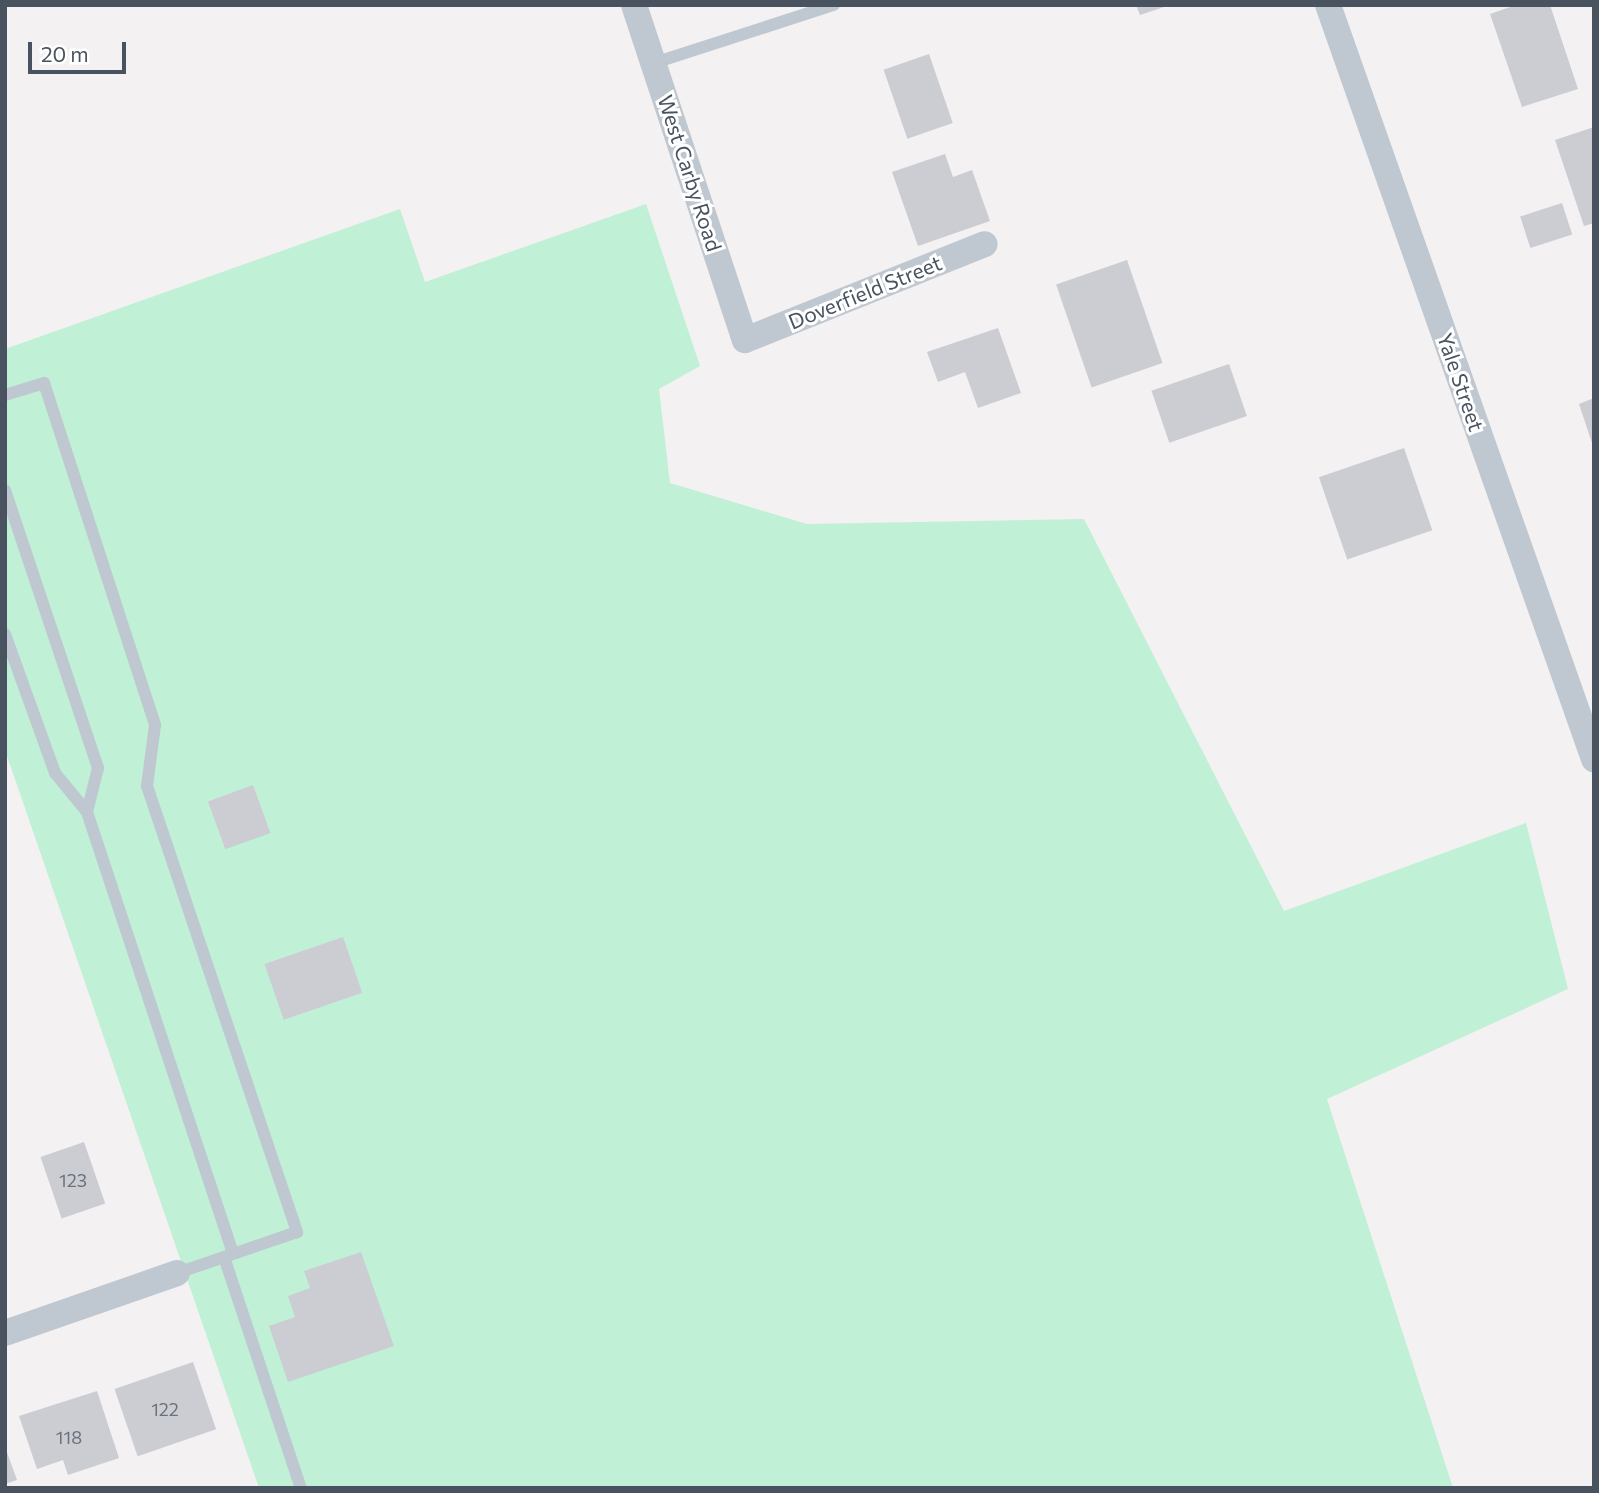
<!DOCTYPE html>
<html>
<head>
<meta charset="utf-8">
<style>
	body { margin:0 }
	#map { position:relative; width:1599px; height:1493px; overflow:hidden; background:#f3f1f1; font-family:Commissioner,sans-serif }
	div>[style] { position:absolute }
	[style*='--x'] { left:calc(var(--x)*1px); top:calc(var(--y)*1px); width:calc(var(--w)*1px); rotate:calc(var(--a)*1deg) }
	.green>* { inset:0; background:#c0f0d6 }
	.building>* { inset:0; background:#cbcdd3; transform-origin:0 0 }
	.lane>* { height:12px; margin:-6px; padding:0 6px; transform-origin:6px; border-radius:6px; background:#bfc7d0 }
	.street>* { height:26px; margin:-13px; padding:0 13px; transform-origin:13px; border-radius:13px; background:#bfc7d0 }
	span { translate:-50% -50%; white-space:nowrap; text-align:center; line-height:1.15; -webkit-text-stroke:6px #fff; paint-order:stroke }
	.number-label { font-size:18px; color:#69727c }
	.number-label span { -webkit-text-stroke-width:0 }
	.street-label { font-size:21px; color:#48535f }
	.frame { position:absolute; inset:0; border:7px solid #48535f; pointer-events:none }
	.scale { position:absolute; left:28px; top:42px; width:98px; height:32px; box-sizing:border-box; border:4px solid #48535f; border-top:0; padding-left:9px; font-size:21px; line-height:24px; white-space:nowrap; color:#48535f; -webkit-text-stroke:5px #fff; paint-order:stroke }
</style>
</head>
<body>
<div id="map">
	<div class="green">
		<i style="clip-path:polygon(646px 204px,700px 366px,659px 389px,670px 483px,807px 524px,1084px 519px,1284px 911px,1526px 823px,1568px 989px,1327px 1099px,1453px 1488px,259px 1488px,5px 750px,5px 349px,400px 209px,425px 282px)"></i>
	</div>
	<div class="building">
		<i style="clip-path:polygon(1136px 5px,1167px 5px,1167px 6px,1140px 15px)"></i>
		<i style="clip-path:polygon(1516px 5px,1550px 5px,1578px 89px,1522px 107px,1490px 14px)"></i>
		<i style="left:929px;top:54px;width:73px;height:48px;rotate:71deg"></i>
		<i style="clip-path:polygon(1594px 127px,1594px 223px,1584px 226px,1555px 140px)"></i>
		<i style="clip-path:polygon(945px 154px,953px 177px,972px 170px,990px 221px,918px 246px,892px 172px)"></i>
		<i style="left:1562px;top:203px;width:33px;height:44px;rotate:72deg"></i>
		<i style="left:1127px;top:260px;width:109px;height:75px;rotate:71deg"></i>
		<i style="clip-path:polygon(998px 328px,1021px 393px,978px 408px,965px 372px,938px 382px,927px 352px)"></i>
		<i style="left:1229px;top:364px;width:55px;height:82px;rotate:71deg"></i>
		<i style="clip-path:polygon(1594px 398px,1594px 446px,1593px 446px,1579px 404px)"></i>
		<i style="left:1404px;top:448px;width:87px;height:90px;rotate:71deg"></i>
		<i style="left:253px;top:785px;width:51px;height:48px;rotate:70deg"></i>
		<i style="left:343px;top:937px;width:59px;height:83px;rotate:71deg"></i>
		<i style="left:84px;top:1142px;width:65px;height:46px;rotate:71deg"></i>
		<i style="clip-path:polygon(361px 1252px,394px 1346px,288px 1382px,269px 1326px,295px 1317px,288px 1296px,310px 1288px,304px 1271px)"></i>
		<i style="left:193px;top:1362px;width:71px;height:83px;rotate:71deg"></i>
		<i style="clip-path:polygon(97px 1391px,119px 1458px,68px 1475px,63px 1460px,37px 1469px,19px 1416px)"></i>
		<i style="clip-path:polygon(5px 1447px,17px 1480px,5px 1484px)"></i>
	</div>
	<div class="lane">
		<i style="--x:654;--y:63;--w:189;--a:-17.9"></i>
		<i style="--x:5;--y:395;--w:41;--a:-17.1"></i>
		<i style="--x:44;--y:383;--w:360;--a:72"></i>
		<i style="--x:155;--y:725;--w:62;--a:97.5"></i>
		<i style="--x:147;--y:786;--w:471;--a:71.4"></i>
		<i style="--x:297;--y:1232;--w:127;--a:161.1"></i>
		<i style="--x:5;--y:490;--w:293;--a:71.5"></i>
		<i style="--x:98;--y:768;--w:45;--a:104"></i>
		<i style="--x:5;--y:634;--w:148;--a:70.2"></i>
		<i style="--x:55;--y:773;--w:50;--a:50.6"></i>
		<i style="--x:87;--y:812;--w:465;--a:71.7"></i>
		<i style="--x:224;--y:1257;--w:243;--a:71.6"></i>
	</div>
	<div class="street">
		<i style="--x:634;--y:5;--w:353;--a:71.7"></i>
		<i style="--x:745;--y:340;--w:258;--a:-21.8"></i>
		<i style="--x:1328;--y:5;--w:800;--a:70.57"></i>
		<i style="--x:5;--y:1333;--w:182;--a:-19.2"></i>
	</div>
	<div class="number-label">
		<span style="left:73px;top:1180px">123</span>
		<span style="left:165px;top:1409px">122</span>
		<span style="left:69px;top:1437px">118</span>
	</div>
	<div class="street-label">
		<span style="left:690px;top:173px;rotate:72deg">West Carby Road</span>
		<span style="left:865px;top:292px;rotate:-22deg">Doverfield Street</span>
		<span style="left:1461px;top:382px;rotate:71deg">Yale Street</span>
	</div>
	<div class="frame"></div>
	<div class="scale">20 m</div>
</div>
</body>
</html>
